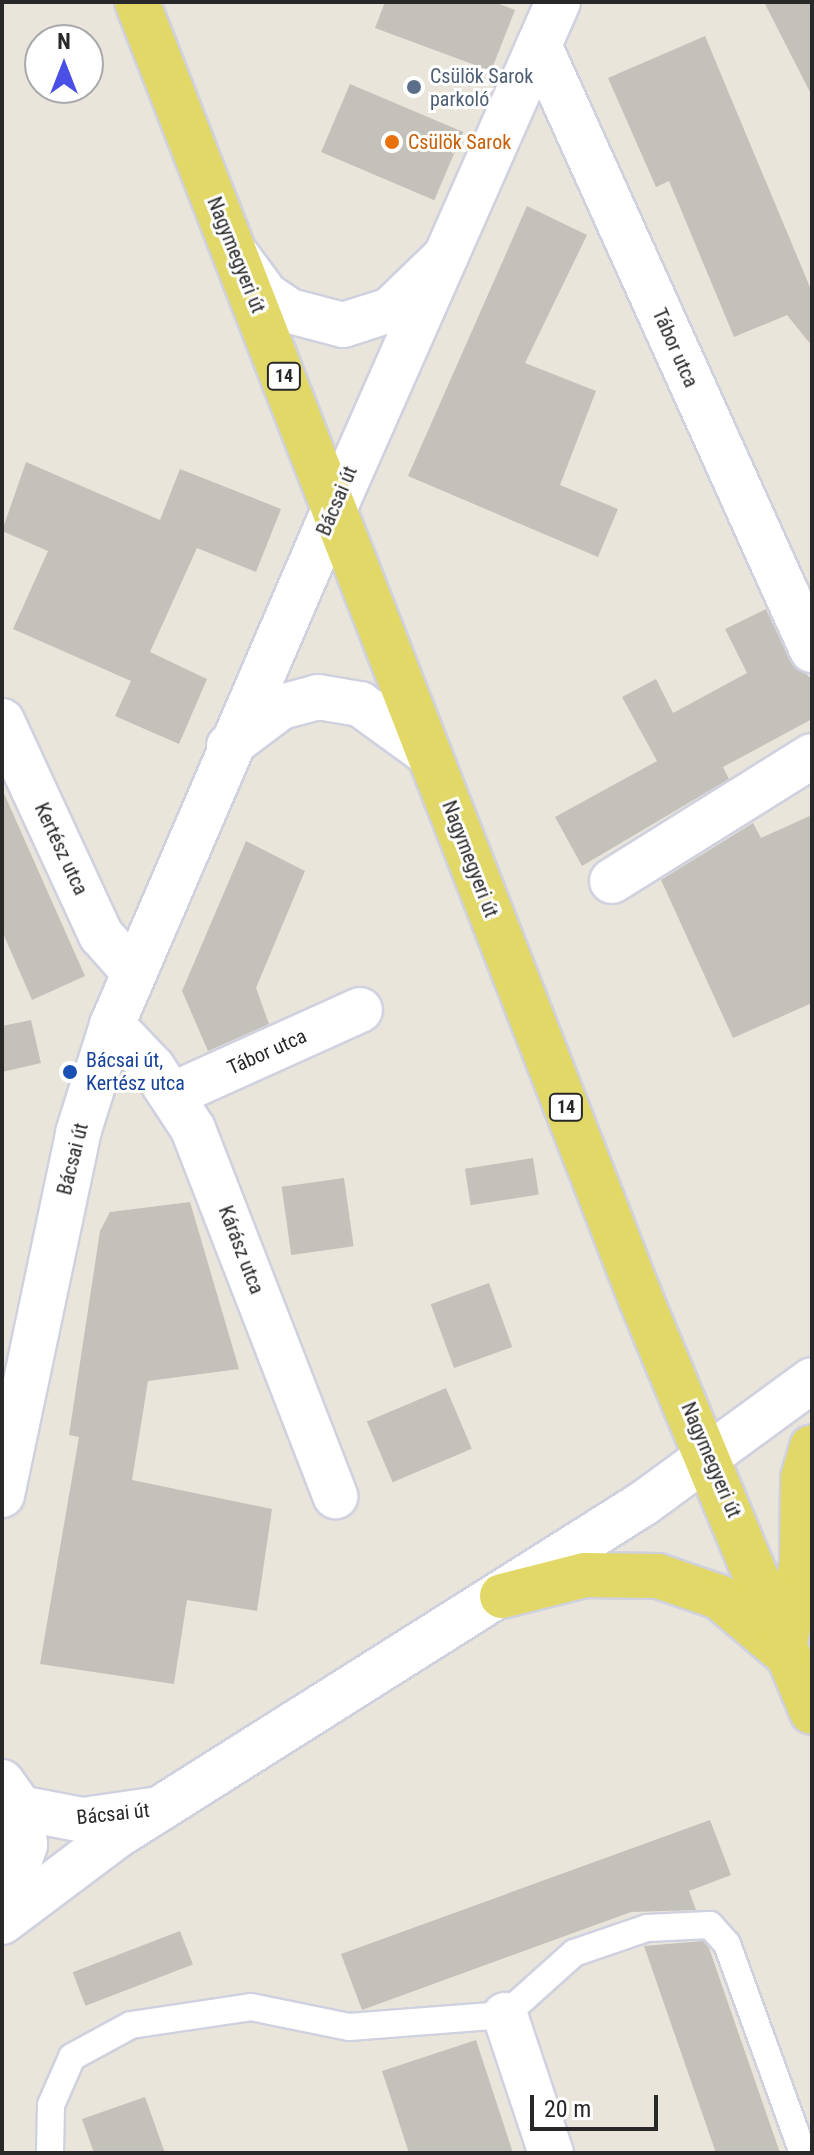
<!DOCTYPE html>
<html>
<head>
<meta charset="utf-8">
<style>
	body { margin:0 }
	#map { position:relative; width:814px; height:2155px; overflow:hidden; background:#e9e5db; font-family:"Roboto Condensed",sans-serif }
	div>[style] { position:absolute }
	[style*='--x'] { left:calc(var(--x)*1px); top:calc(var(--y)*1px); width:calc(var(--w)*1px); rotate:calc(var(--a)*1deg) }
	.building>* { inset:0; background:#c4c1ba; transform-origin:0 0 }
	.roads { filter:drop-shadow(2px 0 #d0d1df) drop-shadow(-2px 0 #d0d1df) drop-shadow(0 2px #d0d1df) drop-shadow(0 -2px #d0d1df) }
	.service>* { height:26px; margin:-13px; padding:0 13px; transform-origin:13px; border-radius:13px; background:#fff }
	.minor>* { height:44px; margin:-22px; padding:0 22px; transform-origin:22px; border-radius:22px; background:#fff }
	.tertiary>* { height:44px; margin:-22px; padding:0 22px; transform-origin:22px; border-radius:22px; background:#fff }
	.secondary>* { height:44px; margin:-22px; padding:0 22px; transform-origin:22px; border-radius:22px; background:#fff }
	.primary>* { height:44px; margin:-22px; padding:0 22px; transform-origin:22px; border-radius:22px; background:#e1d867 }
	.dots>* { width:22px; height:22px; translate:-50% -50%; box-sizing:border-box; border:4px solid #fff; border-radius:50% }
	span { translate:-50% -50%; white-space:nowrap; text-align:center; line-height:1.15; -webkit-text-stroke:6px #fff; paint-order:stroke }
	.shield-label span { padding:2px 6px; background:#fff; border:2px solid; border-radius:6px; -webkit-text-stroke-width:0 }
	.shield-label { font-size:18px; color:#282828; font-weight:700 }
	.service-label { font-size:20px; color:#4e5e75 }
	.left { translate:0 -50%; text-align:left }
	.food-label { font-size:20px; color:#c56008 }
	.street-label { font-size:20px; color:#282828 }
	.transit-label { font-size:20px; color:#164399 }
	.frame { position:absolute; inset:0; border:4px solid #282828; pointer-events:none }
	.north { position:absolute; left:24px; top:24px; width:80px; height:80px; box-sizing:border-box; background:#fff; border:2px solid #a9a9a9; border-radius:50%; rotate:0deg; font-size:22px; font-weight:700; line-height:32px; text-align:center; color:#282828 }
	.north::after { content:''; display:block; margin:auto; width:28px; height:36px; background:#4a4fe6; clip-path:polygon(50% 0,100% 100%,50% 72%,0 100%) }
	.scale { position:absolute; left:530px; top:2095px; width:128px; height:36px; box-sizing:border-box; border:4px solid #282828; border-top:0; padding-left:10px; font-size:24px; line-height:28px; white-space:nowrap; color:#282828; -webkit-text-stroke:6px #fff; paint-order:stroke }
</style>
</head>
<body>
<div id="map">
	<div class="building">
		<i style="clip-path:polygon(385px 2px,494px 2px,515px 10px,491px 71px,375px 28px)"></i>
		<i style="clip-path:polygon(764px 2px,812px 2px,812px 96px)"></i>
		<i style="clip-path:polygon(705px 36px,812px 292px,812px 346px,787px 315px,734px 337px,669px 181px,656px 187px,608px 78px)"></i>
		<i style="left:350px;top:84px;width:123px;height:74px;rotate:23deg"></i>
		<i style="clip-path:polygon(527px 206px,587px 235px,525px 363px,596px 391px,560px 485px,618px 509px,598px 557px,408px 476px)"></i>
		<i style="clip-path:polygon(26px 462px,160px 520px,180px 469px,281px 509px,256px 572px,197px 548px,150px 652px,207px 679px,179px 744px,115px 716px,131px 681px,13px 629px,48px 551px,2px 531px)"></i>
		<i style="clip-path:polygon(766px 609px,790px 661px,812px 679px,812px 719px,723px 767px,729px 779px,582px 866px,555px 817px,657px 761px,622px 697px,656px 679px,673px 713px,747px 673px,725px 629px)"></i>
		<i style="clip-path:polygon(2px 789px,85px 976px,32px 1000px,2px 931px)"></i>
		<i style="clip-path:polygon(812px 815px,812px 1003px,733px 1038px,661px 880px,753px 823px,761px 838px)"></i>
		<i style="clip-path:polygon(246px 841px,305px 871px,256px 988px,269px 1024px,208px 1051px,182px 991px)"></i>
		<i style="clip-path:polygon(31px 1020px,41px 1063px,2px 1072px,2px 1026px)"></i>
		<i style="left:533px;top:1158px;width:37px;height:69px;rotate:81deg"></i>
		<i style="left:344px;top:1178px;width:69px;height:63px;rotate:82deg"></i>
		<i style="clip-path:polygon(190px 1202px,239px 1369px,148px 1381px,132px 1480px,272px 1509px,257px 1611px,187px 1600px,174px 1684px,40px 1664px,79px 1437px,69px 1435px,100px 1231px,110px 1212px)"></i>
		<i style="left:489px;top:1283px;width:68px;height:62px;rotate:70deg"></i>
		<i style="left:446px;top:1388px;width:66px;height:86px;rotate:67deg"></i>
		<i style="clip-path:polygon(710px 1820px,731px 1875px,689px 1891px,696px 1910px,631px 1912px,362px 2010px,341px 1954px)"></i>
		<i style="left:180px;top:1931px;width:36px;height:115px;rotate:69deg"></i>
		<i style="clip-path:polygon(703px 1941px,709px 1948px,780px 2153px,716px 2153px,644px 1946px)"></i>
		<i style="clip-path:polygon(476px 2040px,513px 2153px,409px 2153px,382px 2071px)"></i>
		<i style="clip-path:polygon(145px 2097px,165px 2153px,94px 2153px,82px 2119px)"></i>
	</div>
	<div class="roads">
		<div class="service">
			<i style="--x:50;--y:2153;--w:48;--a:-88.8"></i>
			<i style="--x:51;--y:2105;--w:52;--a:-66.4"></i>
			<i style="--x:72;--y:2057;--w:67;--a:-28.5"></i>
			<i style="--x:131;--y:2025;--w:121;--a:-8.5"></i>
			<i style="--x:251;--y:2007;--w:100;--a:11.5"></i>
			<i style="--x:349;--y:2027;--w:156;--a:-4.4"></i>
			<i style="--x:505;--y:2015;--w:93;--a:-41.9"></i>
			<i style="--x:574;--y:1953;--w:77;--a:-18.9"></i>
			<i style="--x:647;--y:1928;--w:63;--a:-2.7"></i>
			<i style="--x:710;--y:1925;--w:25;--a:48"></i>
			<i style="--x:727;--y:1944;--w:222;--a:70"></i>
		</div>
		<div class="minor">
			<i style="--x:539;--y:45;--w:664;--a:65.71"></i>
			<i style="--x:238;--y:257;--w:47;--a:53.6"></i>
			<i style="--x:266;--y:295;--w:29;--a:34"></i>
			<i style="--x:290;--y:311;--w:55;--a:14.8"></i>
			<i style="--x:343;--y:325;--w:49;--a:-17.7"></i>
			<i style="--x:390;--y:310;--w:78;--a:-44"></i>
			<i style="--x:2;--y:721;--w:236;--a:65.2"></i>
			<i style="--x:101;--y:935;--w:47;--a:48.5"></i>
			<i style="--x:229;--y:746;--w:65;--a:-36.9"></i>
			<i style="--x:281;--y:707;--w:38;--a:-15"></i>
			<i style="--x:318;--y:697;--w:43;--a:9.5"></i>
			<i style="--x:360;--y:704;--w:85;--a:35.9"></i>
			<i style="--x:612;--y:881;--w:236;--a:-32"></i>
			<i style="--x:112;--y:1025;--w:59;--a:46.4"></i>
			<i style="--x:153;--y:1068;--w:73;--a:56.7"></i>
			<i style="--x:193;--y:1129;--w:394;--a:68.8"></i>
			<i style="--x:174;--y:1094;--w:204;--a:-24.3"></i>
			<i style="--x:2;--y:1495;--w:370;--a:-78.1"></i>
			<i style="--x:78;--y:1133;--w:113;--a:-72.5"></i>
			<i style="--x:112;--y:1025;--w:566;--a:-66.7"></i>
			<i style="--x:2;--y:1782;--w:32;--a:55"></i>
			<i style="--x:20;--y:1808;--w:37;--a:82"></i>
			<i style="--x:25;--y:1845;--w:70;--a:109.2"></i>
			<i style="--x:20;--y:1808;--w:64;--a:10.8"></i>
			<i style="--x:83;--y:1820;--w:77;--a:-8.2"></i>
			<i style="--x:505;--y:2015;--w:145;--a:71.6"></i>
		</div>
		<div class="tertiary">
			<i style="--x:2;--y:1922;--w:145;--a:-36.9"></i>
			<i style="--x:118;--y:1835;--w:622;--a:-32.26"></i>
			<i style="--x:644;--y:1503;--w:208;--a:-36.2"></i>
		</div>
		<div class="secondary">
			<i style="--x:336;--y:505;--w:550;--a:-66.19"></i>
		</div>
		<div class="primary">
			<i style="--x:137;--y:2;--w:1389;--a:68.77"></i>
			<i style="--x:640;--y:1297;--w:449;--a:67.5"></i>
			<i style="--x:502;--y:1596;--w:86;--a:-14.2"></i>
			<i style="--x:585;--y:1575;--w:73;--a:0.8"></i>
			<i style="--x:658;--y:1576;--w:65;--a:19"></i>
			<i style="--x:719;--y:1597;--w:84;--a:40.2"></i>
			<i style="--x:785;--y:1642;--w:81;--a:-77.9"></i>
			<i style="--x:802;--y:1563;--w:85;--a:-89.3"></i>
			<i style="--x:803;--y:1478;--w:32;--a:-74"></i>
		</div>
	</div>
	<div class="dots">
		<i style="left:414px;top:87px;background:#5c6f8a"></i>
		<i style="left:392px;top:142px;background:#e8710a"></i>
		<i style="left:70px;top:1072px;background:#1a4fb4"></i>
	</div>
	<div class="shield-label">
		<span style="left:284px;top:376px">14</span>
		<span style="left:566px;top:1107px">14</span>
	</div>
	<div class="service-label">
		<span class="left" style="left:430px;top:88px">Csülök Sarok<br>parkoló</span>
	</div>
	<div class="food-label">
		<span class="left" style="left:408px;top:142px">Csülök Sarok</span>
	</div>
	<div class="street-label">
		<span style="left:236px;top:255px;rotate:68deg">Nagymegyeri út</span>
		<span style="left:675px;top:348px;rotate:66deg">Tábor utca</span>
		<span style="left:337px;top:501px;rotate:-67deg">Bácsai út</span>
		<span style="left:61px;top:849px;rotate:65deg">Kertész utca</span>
		<span style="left:470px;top:859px;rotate:69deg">Nagymegyeri út</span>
		<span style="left:267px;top:1052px;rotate:-24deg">Tábor utca</span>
		<span style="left:73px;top:1159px;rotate:-76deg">Bácsai út</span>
		<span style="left:241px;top:1250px;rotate:69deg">Kárász utca</span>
		<span style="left:711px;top:1460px;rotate:67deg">Nagymegyeri út</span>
		<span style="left:113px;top:1814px;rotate:-6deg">Bácsai út</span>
	</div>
	<div class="transit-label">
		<span class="left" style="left:86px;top:1072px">Bácsai út,<br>Kertész utca</span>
	</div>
	<div class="frame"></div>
	<div class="north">N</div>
	<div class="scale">20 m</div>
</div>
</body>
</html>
